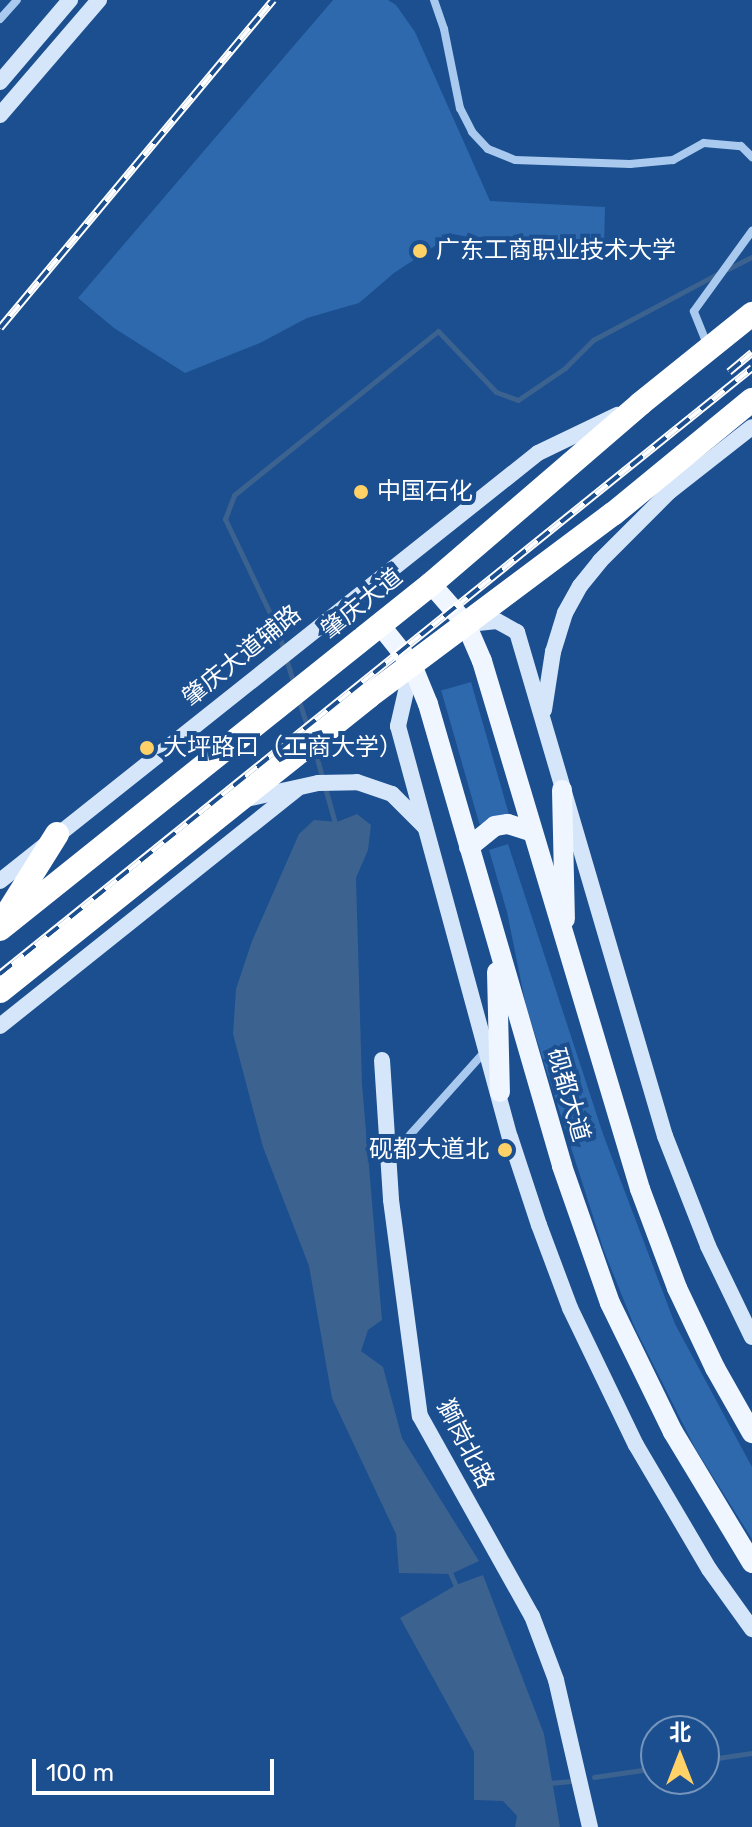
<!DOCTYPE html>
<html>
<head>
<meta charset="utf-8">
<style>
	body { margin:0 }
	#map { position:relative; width:752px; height:1827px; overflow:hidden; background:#1b4f8f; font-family:Rubik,"Noto Sans SC",sans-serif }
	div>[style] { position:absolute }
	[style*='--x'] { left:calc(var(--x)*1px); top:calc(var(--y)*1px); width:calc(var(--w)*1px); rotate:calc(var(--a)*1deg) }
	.green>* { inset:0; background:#2e69ad; transform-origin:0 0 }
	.water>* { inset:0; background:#3c6290 }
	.stream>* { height:5px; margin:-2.5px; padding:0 2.5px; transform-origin:2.5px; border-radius:2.5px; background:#3c6290 }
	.street>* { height:8px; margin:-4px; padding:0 4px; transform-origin:4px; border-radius:4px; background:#a9c9ee }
	.secondary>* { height:16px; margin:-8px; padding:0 8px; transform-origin:8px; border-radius:8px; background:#d6e6fa }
	.primary>* { height:20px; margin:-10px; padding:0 10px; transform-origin:10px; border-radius:10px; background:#f0f6ff }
	.highway>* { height:24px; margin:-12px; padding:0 12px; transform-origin:12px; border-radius:12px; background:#fff }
	.rail>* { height:8px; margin-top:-4px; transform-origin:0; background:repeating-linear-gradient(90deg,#1b4f8f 0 15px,#fff 0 30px); box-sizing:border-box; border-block:2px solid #fff }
	.dots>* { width:22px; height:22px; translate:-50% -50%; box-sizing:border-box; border:4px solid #1b4f8f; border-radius:50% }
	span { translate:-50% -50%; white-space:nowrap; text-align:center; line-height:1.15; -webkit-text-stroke:8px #1b4f8f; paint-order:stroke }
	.poi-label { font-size:24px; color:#fff }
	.left { translate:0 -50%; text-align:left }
	.right { translate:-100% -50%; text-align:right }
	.street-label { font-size:24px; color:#fff }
	.north { position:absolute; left:640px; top:1715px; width:80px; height:80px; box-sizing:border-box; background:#1b4f8f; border:2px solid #7695bc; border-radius:50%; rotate:0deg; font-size:22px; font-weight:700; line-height:32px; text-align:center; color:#fff }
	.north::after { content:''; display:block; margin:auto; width:28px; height:36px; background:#ffd166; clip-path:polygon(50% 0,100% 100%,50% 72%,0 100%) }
	.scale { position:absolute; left:32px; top:1759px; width:242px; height:36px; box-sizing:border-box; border:4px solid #fff; border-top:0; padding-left:10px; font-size:24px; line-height:28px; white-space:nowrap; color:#fff; -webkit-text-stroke:6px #1b4f8f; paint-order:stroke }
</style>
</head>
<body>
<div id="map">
	<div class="green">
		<i style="clip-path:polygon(333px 0,388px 0,396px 5px,415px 32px,490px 201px,605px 207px,604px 251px,520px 247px,453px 234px,394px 273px,359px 303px,307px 318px,260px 343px,185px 373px,114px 328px,78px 298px)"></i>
		<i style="left:471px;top:682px;width:139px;height:31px;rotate:74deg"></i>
		<i style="clip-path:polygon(508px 844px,603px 1134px,675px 1324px,752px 1467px,752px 1539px,695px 1448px,635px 1328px,604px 1251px,526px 1006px,507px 912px,489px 850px)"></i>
	</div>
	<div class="water">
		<i style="clip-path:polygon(357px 814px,371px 825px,368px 850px,356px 878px,362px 1084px,382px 1320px,368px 1330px,361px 1351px,383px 1367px,402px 1438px,479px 1561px,451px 1574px,399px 1573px,396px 1534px,332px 1398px,309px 1266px,263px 1147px,233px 1034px,236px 989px,252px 941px,299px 834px,314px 820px,337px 822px)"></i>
		<i style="clip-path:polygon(483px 1575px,544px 1734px,560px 1827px,515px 1827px,517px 1816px,503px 1801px,474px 1800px,474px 1752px,400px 1618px,456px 1585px)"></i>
	</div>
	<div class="stream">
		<i style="--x:728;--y:269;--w:27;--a:-27"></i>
		<i style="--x:294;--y:685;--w:59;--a:-106.6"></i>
		<i style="--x:277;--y:628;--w:121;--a:-115.5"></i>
		<i style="--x:225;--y:519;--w:26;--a:-69"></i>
		<i style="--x:234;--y:495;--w:262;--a:-38.8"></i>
		<i style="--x:438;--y:331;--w:84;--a:46.4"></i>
		<i style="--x:496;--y:392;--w:23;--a:20"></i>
		<i style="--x:518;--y:400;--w:57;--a:-34.2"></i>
		<i style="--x:565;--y:368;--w:40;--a:-45"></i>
		<i style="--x:593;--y:340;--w:143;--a:-28"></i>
		<i style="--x:298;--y:698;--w:39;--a:72"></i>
		<i style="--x:314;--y:748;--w:82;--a:74.4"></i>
		<i style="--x:448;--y:1568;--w:22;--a:66"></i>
		<i style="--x:704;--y:1760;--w:49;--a:-8.3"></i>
		<i style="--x:594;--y:1777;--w:63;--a:-8.3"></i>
		<i style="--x:549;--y:1783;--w:23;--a:-5"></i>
	</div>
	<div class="street">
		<i style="--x:434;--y:0;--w:31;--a:71"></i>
		<i style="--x:444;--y:29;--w:81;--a:78.6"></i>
		<i style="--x:460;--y:108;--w:27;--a:63"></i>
		<i style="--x:472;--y:132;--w:23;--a:47"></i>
		<i style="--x:488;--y:149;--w:29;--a:22"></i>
		<i style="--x:515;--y:160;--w:115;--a:2"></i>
		<i style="--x:630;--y:164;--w:43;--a:-5.3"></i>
		<i style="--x:673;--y:160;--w:35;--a:-29"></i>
		<i style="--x:704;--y:143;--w:37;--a:5"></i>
		<i style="--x:741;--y:146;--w:16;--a:45"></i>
		<i style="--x:0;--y:19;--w:25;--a:-48"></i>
		<i style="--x:707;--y:344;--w:35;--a:-112"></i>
		<i style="--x:694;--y:311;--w:99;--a:-54.1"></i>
		<i style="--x:391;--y:1156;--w:142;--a:-48.1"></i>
	</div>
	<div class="secondary">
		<i style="--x:0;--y:82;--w:108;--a:-49.5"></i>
		<i style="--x:0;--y:115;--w:152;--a:-49.3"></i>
		<i style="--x:468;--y:624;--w:29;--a:-6"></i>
		<i style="--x:497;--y:621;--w:23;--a:29"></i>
		<i style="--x:517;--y:632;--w:525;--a:73.64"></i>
		<i style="--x:665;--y:1136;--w:118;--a:68.6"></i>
		<i style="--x:708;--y:1246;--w:101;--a:64.2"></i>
		<i style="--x:412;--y:665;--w:63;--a:102.9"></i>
		<i style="--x:398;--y:726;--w:426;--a:74.8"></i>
		<i style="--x:510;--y:1137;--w:93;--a:71.8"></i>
		<i style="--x:539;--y:1225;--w:89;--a:69.5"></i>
		<i style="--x:570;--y:1308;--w:152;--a:64.3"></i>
		<i style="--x:636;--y:1445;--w:144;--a:59.5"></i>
		<i style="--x:709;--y:1569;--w:74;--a:54.4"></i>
		<i style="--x:544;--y:710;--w:59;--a:-81.2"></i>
		<i style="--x:553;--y:652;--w:41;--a:-72.9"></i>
		<i style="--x:565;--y:613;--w:31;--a:-61"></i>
		<i style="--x:580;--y:586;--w:32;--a:-51"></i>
		<i style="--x:600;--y:561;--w:98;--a:-45"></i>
		<i style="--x:669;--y:492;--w:105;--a:-38.1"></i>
		<i style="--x:242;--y:800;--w:78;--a:-12.6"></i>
		<i style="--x:318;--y:783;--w:39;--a:-1"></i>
		<i style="--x:357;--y:782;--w:37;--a:19"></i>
		<i style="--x:392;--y:794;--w:47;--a:45"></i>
		<i style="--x:0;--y:881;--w:687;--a:-38.5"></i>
		<i style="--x:538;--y:453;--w:88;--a:-25.7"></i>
		<i style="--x:0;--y:1026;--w:380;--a:-38.6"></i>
		<i style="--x:382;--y:1060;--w:140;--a:86.3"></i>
		<i style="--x:391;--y:1200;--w:218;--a:82.4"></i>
		<i style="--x:420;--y:1416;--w:229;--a:60.8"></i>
		<i style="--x:532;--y:1616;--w:68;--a:69.4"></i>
		<i style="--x:556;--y:1680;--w:151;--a:77"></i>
	</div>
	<div class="primary">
		<i style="--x:431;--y:584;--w:53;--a:48.8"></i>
		<i style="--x:466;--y:624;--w:40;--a:66.6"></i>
		<i style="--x:482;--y:661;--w:551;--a:73.34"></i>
		<i style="--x:640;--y:1189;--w:106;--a:69.5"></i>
		<i style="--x:677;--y:1288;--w:89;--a:64.6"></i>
		<i style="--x:715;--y:1368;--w:75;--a:60.4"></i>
		<i style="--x:380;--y:625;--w:51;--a:51.3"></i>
		<i style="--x:412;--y:665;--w:42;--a:67.7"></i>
		<i style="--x:428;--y:704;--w:481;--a:73.8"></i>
		<i style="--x:562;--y:1166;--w:145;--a:70.7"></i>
		<i style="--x:610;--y:1303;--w:144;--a:64"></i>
		<i style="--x:673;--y:1432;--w:153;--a:58.9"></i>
		<i style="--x:562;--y:790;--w:129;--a:88.7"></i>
		<i style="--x:469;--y:847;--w:33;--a:-39"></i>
		<i style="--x:495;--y:826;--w:13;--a:-9"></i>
		<i style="--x:508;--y:824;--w:23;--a:18"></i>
		<i style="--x:497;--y:972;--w:120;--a:88.6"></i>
	</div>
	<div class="highway">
		<i style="--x:5;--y:917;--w:98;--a:-57.9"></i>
		<i style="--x:0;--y:929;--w:552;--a:-38.68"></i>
		<i style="--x:431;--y:584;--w:276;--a:-40.7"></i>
		<i style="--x:640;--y:404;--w:144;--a:-38.8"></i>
		<i style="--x:0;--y:991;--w:471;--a:-38.6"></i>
		<i style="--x:368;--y:697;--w:306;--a:-36.8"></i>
		<i style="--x:613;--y:514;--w:180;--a:-39.4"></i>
	</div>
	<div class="rail">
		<i style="--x:0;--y:328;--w:427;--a:-50.2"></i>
		<i style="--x:729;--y:372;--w:30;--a:-40"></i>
		<i style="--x:0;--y:974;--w:966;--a:-38.86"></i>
	</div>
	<div class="dots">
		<i style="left:420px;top:251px;background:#ffd166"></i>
		<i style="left:361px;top:492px;background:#ffd166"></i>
		<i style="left:147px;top:748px;background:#ffd166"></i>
		<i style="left:505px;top:1150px;background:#ffd166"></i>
	</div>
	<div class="poi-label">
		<span class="left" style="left:436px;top:251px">广东工商职业技术大学</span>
		<span class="left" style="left:377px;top:492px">中国石化</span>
		<span class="left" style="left:163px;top:748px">大坪路口（工商大学）</span>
		<span class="right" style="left:489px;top:1150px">砚都大道北</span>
	</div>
	<div class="street-label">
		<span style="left:362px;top:604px;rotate:-39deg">肇庆大道</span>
		<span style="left:242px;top:656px;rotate:-39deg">肇庆大道辅路</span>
		<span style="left:568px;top:1095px;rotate:74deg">砚都大道</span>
		<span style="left:465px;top:1444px;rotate:63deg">獅岗北路</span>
	</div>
	<div class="north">北</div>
	<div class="scale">100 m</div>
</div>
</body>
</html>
